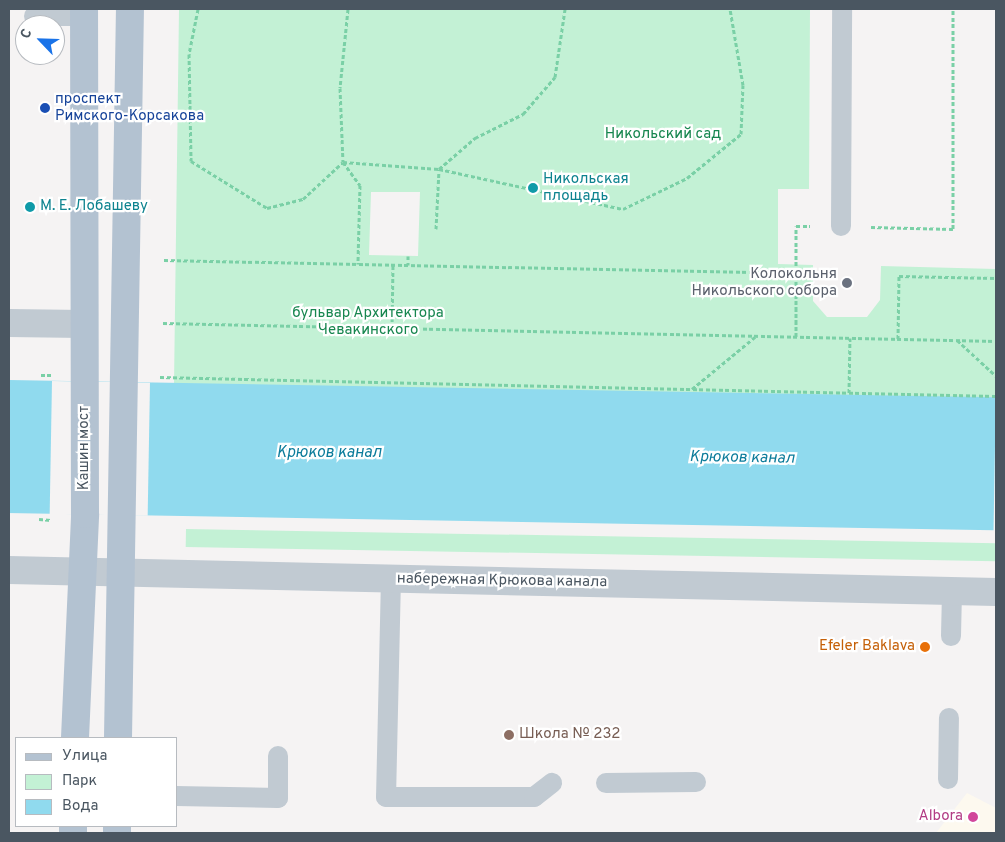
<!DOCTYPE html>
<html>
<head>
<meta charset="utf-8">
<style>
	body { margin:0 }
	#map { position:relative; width:1005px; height:842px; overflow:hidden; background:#f5f3f3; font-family:Overpass,sans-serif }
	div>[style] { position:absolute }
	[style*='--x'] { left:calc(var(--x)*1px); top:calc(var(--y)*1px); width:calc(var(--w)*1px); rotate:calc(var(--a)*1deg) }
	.commercial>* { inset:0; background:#fdf9ef }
	.green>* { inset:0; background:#c3f1d5; transform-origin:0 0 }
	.water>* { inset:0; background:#90daee; transform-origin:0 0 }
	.pier>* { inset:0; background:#f5f3f3; transform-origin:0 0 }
	.path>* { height:3px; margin-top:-1.5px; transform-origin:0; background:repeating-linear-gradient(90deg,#7ad0a6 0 4px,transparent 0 6.5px) }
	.lane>* { height:20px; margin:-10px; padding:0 10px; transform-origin:10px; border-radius:10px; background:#c1cad2 }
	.street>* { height:28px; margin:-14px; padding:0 14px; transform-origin:14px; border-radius:14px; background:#c1cad2 }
	.primary>* { height:28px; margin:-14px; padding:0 14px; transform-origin:14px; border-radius:14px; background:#b3c2d1 }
	.dots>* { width:14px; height:14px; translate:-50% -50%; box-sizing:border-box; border:2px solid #fff; border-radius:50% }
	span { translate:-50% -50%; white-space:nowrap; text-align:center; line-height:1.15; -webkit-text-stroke:4.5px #fff; paint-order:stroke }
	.transit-label { font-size:15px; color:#164399 }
	.left { translate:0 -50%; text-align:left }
	.park-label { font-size:15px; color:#17864f }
	.culture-label { font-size:15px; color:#0d838f }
	.worship-label { font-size:15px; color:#5b616d }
	.right { translate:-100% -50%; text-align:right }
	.street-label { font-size:15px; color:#4a5661 }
	.food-label { font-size:15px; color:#c56008 }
	.education-label { font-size:15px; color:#785e54 }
	.hotel-label { font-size:15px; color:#b23c85 }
	.water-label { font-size:16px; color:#0c7c9b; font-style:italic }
	.frame { position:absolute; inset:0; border:10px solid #4a5661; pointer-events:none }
	.legend { position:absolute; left:15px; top:737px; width:162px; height:90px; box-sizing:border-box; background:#fff; border:1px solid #b7bbc0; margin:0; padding:6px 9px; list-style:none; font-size:15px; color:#4a5661 }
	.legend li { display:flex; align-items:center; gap:10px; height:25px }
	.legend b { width:25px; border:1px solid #b7bbc0 }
	.north { position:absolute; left:15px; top:15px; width:50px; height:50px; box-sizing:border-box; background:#fff; border:1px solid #b7bbc0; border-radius:50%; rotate:294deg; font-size:14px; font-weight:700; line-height:20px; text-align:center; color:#4a5661 }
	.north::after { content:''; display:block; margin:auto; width:18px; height:22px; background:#1a73e8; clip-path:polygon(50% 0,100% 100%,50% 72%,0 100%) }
</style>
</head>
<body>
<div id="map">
	<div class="commercial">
		<i style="clip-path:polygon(967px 793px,996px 808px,996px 833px,936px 833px)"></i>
	</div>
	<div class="green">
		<i style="clip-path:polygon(evenodd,179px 9px,810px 9px,809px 189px,778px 189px,778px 264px,813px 265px,813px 301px,827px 317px,867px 317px,880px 300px,881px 266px,996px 269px,996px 402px,174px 384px,179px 9px,371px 192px,420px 192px,418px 256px,369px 255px,371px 192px)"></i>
		<i style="left:186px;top:529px;width:810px;height:18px;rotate:1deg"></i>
	</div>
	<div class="water">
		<i style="left:9px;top:380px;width:987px;height:133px;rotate:1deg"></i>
	</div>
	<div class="pier">
		<i style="left:52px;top:381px;width:98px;height:133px;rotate:1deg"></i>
	</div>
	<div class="path">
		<i style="--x:198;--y:9;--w:46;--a:101.3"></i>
		<i style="--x:189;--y:54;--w:107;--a:88.9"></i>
		<i style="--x:191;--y:161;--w:89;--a:31.7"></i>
		<i style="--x:267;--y:208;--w:37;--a:-14"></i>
		<i style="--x:303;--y:199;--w:54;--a:-42.8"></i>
		<i style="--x:343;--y:162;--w:96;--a:4.2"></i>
		<i style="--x:439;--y:169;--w:188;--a:12.3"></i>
		<i style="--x:623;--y:209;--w:71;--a:-25.8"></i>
		<i style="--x:687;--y:178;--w:70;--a:-39.2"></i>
		<i style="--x:741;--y:134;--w:49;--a:-87.7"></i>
		<i style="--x:743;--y:85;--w:77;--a:-99.7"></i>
		<i style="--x:348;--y:9;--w:79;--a:95.8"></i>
		<i style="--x:340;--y:88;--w:74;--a:87.7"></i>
		<i style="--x:343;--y:162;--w:29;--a:54"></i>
		<i style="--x:360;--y:185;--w:79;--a:91.5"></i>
		<i style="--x:871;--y:227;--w:82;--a:1.4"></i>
		<i style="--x:953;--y:229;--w:220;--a:-90"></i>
		<i style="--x:436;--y:229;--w:60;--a:-87.1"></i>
		<i style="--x:439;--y:169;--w:48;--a:-40.7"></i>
		<i style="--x:475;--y:138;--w:54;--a:-26.6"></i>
		<i style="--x:523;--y:114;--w:49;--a:-49.1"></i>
		<i style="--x:555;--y:77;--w:69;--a:-81.6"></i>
		<i style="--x:408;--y:256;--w:9;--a:90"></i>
		<i style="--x:164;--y:260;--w:631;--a:1.18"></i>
		<i style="--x:163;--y:323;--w:833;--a:1.24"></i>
		<i style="--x:392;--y:328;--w:63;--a:-89.1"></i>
		<i style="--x:796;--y:337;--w:111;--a:-90"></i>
		<i style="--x:796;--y:226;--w:14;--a:0"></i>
		<i style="--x:898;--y:339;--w:63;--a:-89.1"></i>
		<i style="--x:899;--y:276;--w:97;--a:1.2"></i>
		<i style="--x:957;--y:340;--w:53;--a:42.7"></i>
		<i style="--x:41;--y:375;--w:10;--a:0"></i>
		<i style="--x:160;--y:377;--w:836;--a:1.3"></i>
		<i style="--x:692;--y:389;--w:83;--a:-39.6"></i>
		<i style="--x:849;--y:393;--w:55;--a:-89"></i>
		<i style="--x:39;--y:519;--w:12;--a:5"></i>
	</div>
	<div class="lane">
		<i style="--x:34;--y:16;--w:50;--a:0"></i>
		<i style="--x:841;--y:226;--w:217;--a:-89.7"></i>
		<i style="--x:391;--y:578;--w:219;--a:91.3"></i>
		<i style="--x:386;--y:797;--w:148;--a:0"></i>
		<i style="--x:534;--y:797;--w:23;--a:-38"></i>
		<i style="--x:951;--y:636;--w:45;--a:-88.7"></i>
		<i style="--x:948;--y:779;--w:61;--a:-89.1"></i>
		<i style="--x:606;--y:783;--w:90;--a:-0.6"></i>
		<i style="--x:176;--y:796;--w:102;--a:1.1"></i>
		<i style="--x:278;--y:798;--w:42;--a:-90"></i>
	</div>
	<div class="street">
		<i style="--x:9;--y:323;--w:74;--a:0.8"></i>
		<i style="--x:9;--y:570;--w:987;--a:1.28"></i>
	</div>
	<div class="primary">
		<i style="--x:75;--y:738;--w:224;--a:-87.4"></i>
		<i style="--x:85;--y:514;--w:505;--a:-90.11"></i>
		<i style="--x:118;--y:738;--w:729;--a:-89.06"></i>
		<i style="--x:73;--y:833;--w:7;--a:-90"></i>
		<i style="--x:117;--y:833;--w:7;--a:-90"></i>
	</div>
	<div class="dots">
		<i style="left:45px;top:108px;background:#1a4fb4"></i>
		<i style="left:533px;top:188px;background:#0f9aa8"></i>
		<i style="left:30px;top:207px;background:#0f9aa8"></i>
		<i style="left:847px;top:283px;background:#6b7280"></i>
		<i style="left:925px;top:647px;background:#e8710a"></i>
		<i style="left:509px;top:735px;background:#8d6e63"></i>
		<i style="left:973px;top:817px;background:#d1479c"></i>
	</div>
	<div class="transit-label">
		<span class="left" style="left:55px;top:108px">проспект<br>Римского-Корсакова</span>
	</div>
	<div class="park-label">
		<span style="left:663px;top:135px">Никольский сад</span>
		<span style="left:368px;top:322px">бульвар Архитектора<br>Чевакинского</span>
	</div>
	<div class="culture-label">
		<span class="left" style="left:543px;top:188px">Никольская<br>площадь</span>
		<span class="left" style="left:40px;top:207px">М. Е. Лобашеву</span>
	</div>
	<div class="worship-label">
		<span class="right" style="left:837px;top:283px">Колокольня<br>Никольского собора</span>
	</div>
	<div class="street-label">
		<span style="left:85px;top:448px;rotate:-90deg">Кашин мост</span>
		<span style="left:502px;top:581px;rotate:1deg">набережная Крюкова канала</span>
	</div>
	<div class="food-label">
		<span class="right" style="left:915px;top:647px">Efeler Baklava</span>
	</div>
	<div class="education-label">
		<span class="left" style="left:519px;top:735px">Школа № 232</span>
	</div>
	<div class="hotel-label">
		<span class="right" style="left:963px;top:817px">Albora</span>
	</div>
	<div class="water-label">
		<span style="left:329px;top:453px">Крюков канал</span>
		<span style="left:742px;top:458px;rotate:1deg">Крюков канал</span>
	</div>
	<div class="frame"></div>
	<ul class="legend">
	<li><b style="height:6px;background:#b3c2d1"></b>Улица</li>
	<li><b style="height:14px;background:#c3f1d5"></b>Парк</li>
	<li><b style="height:14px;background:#90daee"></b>Вода</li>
	</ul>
	<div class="north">С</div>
</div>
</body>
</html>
